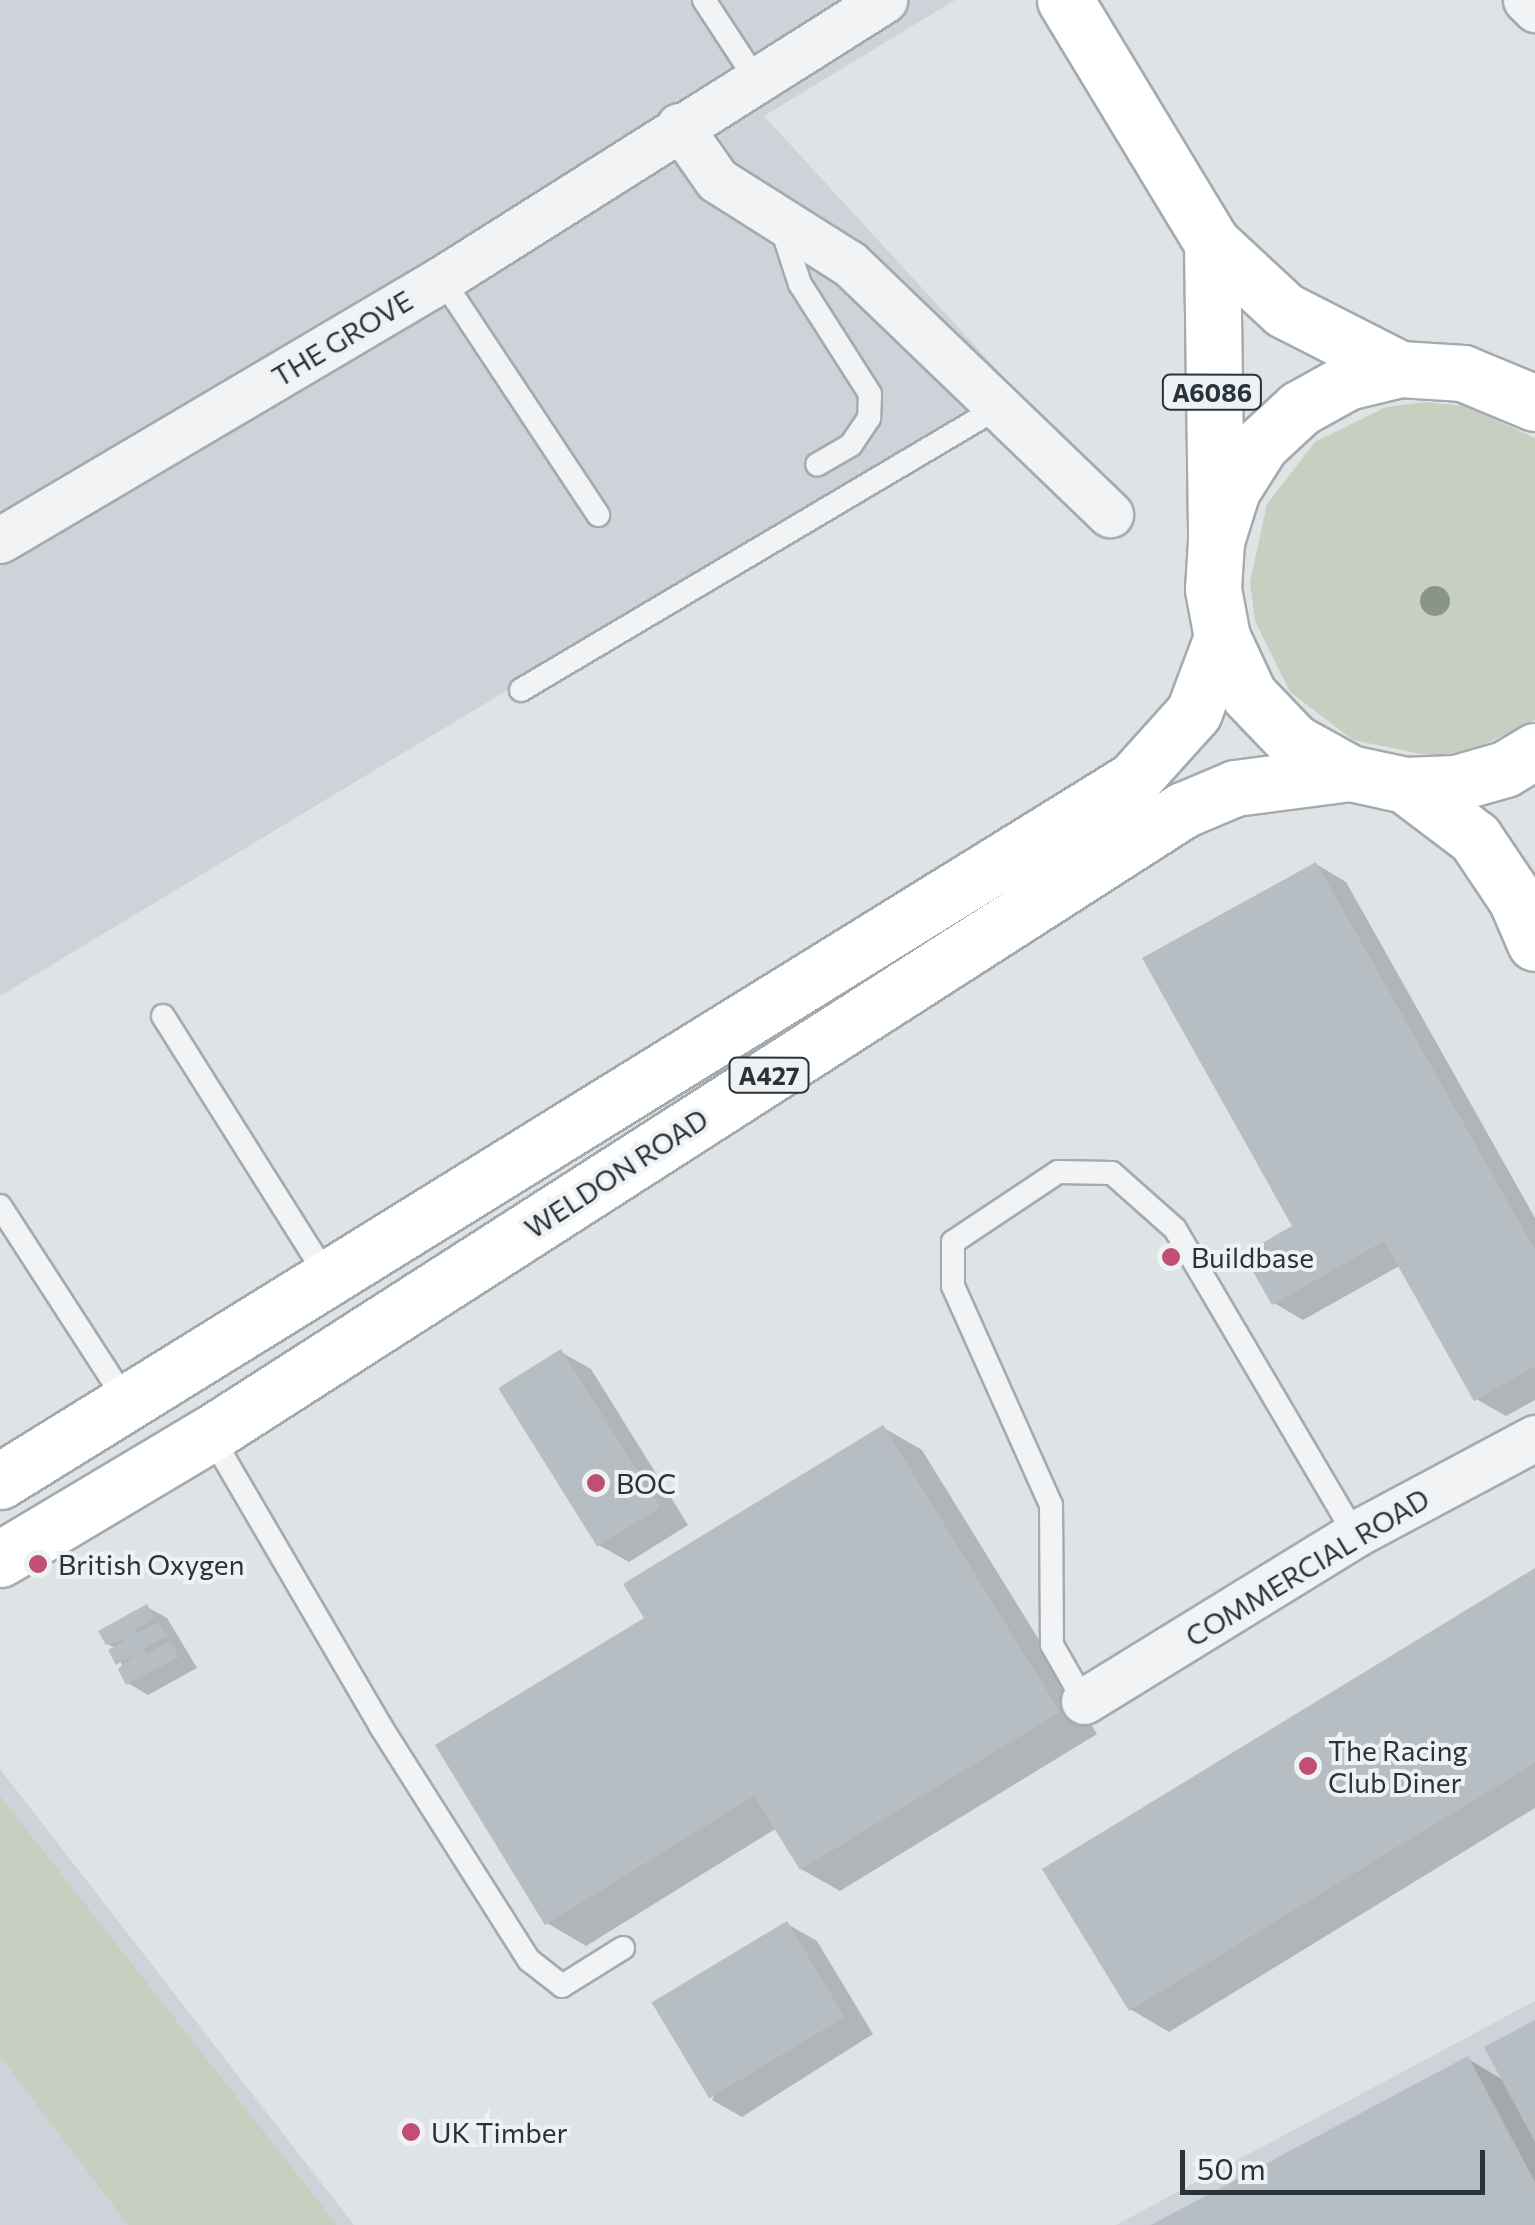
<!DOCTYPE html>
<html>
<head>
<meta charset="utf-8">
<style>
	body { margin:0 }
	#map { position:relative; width:1535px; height:2225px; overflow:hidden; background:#dee3e6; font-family:Commissioner,sans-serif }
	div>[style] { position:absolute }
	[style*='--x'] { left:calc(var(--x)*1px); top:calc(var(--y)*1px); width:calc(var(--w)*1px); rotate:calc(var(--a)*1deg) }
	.built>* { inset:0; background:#cdd3d8 }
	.green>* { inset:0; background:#c7d0c0 }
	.shadow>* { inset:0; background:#0003 }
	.building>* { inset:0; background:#b6bdc3; transform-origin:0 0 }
	.roads { filter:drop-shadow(2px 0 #a4abb0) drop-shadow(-2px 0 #a4abb0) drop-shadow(0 2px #a4abb0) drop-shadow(0 -2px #a4abb0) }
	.service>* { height:22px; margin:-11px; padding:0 11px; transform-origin:11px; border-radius:11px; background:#f1f3f5 }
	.minor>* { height:45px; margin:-22.5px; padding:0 22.5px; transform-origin:22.5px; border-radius:22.5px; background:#f1f3f5 }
	.primary>* { height:55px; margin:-27.5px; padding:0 27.5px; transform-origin:27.5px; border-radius:27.5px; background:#fff }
	.trunk>* { height:55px; margin:-27.5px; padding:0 27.5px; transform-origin:27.5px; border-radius:27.5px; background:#fff }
	.trees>* { width:30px; height:30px; margin:-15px; border-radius:50%; background:#899586 }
	.dots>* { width:28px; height:28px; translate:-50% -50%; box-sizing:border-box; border:5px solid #eef2f4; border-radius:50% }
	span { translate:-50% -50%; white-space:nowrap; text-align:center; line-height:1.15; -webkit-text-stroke:8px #eef2f4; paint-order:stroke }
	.shield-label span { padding:2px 8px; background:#eef2f4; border:2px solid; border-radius:8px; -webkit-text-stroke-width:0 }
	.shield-label { font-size:25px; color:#29333c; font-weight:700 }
	.street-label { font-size:28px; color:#29333c }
	.poi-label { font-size:28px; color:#29333c }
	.left { translate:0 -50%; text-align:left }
	.scale { position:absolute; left:1180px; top:2150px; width:305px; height:45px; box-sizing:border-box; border:5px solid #29333c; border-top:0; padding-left:12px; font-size:30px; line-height:35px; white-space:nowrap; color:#29333c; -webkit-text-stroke:8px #eef2f4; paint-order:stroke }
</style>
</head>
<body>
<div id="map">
	<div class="built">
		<i style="clip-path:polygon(0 0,955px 0,764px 116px,1012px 386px,0 996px)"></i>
		<i style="clip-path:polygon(0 1769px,354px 2225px,0 2225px)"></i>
		<i style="clip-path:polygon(1535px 2001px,1535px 2225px,1116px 2225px)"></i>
	</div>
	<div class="green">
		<i style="clip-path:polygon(1425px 402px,1465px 406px,1535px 438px,1535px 720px,1470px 751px,1430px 756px,1353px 740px,1290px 692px,1255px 621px,1250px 582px,1267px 504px,1315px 442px,1386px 407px)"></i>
		<i style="clip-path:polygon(0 1796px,337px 2225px,128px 2225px,0 2056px)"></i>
	</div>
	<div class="shadow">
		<i style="clip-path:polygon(1316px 864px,1346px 882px,1535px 1218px,1535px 1400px,1506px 1416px,1476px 1399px,1401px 1265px,1303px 1320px,1274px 1303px,1296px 1227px)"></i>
		<i style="clip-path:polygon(561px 1352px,591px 1369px,688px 1525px,629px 1562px,599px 1545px)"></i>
		<i style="clip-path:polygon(884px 1428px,922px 1450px,1097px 1734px,840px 1891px,801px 1869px,777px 1828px,586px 1946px,547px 1923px,647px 1618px)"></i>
		<i style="clip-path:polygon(1535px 1571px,1535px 1808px,1169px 2032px,1130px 2009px)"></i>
		<i style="clip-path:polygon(147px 1607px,167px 1618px,197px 1668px,148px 1695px,128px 1683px,116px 1648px,107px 1644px)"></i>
		<i style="clip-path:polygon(787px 1924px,817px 1941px,873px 2034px,742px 2117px,712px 2100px)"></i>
		<i style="clip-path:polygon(1535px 2023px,1535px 2225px,1157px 2225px,1468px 2059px,1505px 2081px)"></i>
	</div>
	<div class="building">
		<i style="clip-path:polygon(1316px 862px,1535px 1250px,1535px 1366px,1474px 1401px,1384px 1241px,1272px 1305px,1243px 1254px,1292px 1226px,1142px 958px)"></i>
		<i style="left:561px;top:1349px;width:187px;height:74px;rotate:58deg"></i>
		<i style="clip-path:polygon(883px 1425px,1060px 1712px,800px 1870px,754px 1796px,545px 1925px,435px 1745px,644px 1618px,623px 1584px)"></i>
		<i style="clip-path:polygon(1535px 1568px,1535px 1763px,1129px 2011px,1042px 1869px)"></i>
		<i style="clip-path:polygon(147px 1604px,155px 1618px,134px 1630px,136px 1634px,159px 1622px,167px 1636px,144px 1649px,147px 1654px,170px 1641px,179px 1657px,126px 1685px,118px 1669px,138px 1652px,116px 1665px,108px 1650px,130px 1638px,106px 1645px,98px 1631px)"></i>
		<i style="left:787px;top:1921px;width:112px;height:158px;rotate:59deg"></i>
		<i style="clip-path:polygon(1535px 2020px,1535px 2142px,1484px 2047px)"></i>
		<i style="clip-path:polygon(1468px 2056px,1535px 2182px,1535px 2225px,1151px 2225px)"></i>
	</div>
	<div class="roads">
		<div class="service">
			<i style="--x:704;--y:0;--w:93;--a:56.8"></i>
			<i style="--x:781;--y:226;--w:61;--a:71.9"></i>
			<i style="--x:800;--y:284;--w:130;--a:57.5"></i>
			<i style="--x:870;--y:394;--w:24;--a:92"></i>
			<i style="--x:869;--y:418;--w:32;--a:124"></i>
			<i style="--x:851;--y:445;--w:39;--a:150"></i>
			<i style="--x:442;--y:279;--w:283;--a:56.5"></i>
			<i style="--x:521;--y:690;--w:555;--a:-30.63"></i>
			<i style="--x:163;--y:1016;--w:312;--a:57.8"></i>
			<i style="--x:0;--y:1206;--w:236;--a:57.1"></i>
			<i style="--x:210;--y:1434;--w:339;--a:59.7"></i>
			<i style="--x:381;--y:1727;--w:276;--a:57.6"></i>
			<i style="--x:529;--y:1960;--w:42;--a:38.2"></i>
			<i style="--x:562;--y:1986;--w:72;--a:-31.9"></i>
			<i style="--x:1084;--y:1701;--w:64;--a:-119.7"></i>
			<i style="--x:1052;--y:1645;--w:140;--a:-90.4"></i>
			<i style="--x:1051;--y:1505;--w:240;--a:-114.1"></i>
			<i style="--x:953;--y:1286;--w:44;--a:-90"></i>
			<i style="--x:953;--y:1242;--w:126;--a:-33.7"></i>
			<i style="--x:1058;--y:1172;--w:54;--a:1.1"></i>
			<i style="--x:1112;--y:1173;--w:84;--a:41.6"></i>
			<i style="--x:1175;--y:1229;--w:354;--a:59.5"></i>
		</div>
		<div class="minor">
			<i style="--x:1526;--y:0;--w:13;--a:45"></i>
			<i style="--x:679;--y:126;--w:66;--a:54.9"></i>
			<i style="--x:717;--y:180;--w:157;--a:32.3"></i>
			<i style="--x:850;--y:264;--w:361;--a:43.9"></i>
			<i style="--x:0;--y:540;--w:513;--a:-30.56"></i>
			<i style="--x:442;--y:279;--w:523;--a:-32.26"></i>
			<i style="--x:1084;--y:1701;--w:318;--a:-31.6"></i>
			<i style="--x:1355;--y:1534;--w:204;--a:-28.1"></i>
		</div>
		<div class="primary">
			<i style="--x:1065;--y:0;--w:284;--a:58.8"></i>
			<i style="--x:1212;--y:243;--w:98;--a:42.9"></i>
			<i style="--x:1284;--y:310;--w:130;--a:27"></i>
			<i style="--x:1212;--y:243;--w:298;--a:89.2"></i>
			<i style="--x:1405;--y:785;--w:88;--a:37.1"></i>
			<i style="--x:1475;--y:838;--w:73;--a:56.1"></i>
			<i style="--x:1516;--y:899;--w:48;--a:66.6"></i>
		</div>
		<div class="trunk">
			<i style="--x:1535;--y:403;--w:78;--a:-157.4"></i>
			<i style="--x:1463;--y:373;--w:63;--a:-176.4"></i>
			<i style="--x:1400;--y:369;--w:55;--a:166.2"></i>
			<i style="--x:1347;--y:382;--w:54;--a:151"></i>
			<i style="--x:1300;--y:408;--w:53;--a:137.3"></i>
			<i style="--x:1261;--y:444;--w:54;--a:122.2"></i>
			<i style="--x:1232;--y:490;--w:53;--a:107.4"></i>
			<i style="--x:1216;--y:541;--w:48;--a:93.6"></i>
			<i style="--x:1213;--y:589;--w:49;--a:79.4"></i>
			<i style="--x:1222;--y:637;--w:64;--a:65"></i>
			<i style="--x:1249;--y:695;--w:65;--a:46.2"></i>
			<i style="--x:1294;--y:742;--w:64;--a:29"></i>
			<i style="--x:1350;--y:773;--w:56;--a:12.3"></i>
			<i style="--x:1405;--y:785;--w:51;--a:-2.2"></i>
			<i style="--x:1456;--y:783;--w:51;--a:-15.9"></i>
			<i style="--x:1505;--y:769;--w:35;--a:-31"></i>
			<i style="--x:0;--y:1481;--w:1332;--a:-31.75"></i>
			<i style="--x:1133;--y:780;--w:91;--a:-48.1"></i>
			<i style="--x:1194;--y:712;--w:80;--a:-69.5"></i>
			<i style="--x:0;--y:1559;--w:244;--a:-30.8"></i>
			<i style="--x:210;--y:1434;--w:1156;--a:-32.67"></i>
			<i style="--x:1183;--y:810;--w:56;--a:-22.9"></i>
			<i style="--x:1235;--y:788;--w:116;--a:-7.4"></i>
		</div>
	</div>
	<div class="trees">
		<i style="left:1435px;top:601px"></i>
	</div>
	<div class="dots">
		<i style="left:1171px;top:1257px;background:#c14e73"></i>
		<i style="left:596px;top:1483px;background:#c14e73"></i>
		<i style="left:38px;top:1564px;background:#c14e73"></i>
		<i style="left:1308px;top:1766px;background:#c14e73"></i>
		<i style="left:411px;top:2132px;background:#c14e73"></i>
	</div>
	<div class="shield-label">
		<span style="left:1212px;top:392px">A6086</span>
		<span style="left:769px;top:1075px">A427</span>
	</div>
	<div class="street-label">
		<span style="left:342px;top:338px;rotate:-31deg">THE GROVE</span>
		<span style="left:616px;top:1173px;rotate:-33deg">WELDON ROAD</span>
		<span style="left:1307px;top:1567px;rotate:-31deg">COMMERCIAL ROAD</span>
	</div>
	<div class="poi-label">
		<span class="left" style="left:1191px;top:1257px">Buildbase</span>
		<span class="left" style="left:616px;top:1483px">BOC</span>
		<span class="left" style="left:58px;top:1564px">British Oxygen</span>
		<span class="left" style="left:1328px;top:1766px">The Racing<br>Club Diner</span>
		<span class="left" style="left:431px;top:2132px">UK Timber</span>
	</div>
	<div class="scale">50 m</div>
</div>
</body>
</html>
